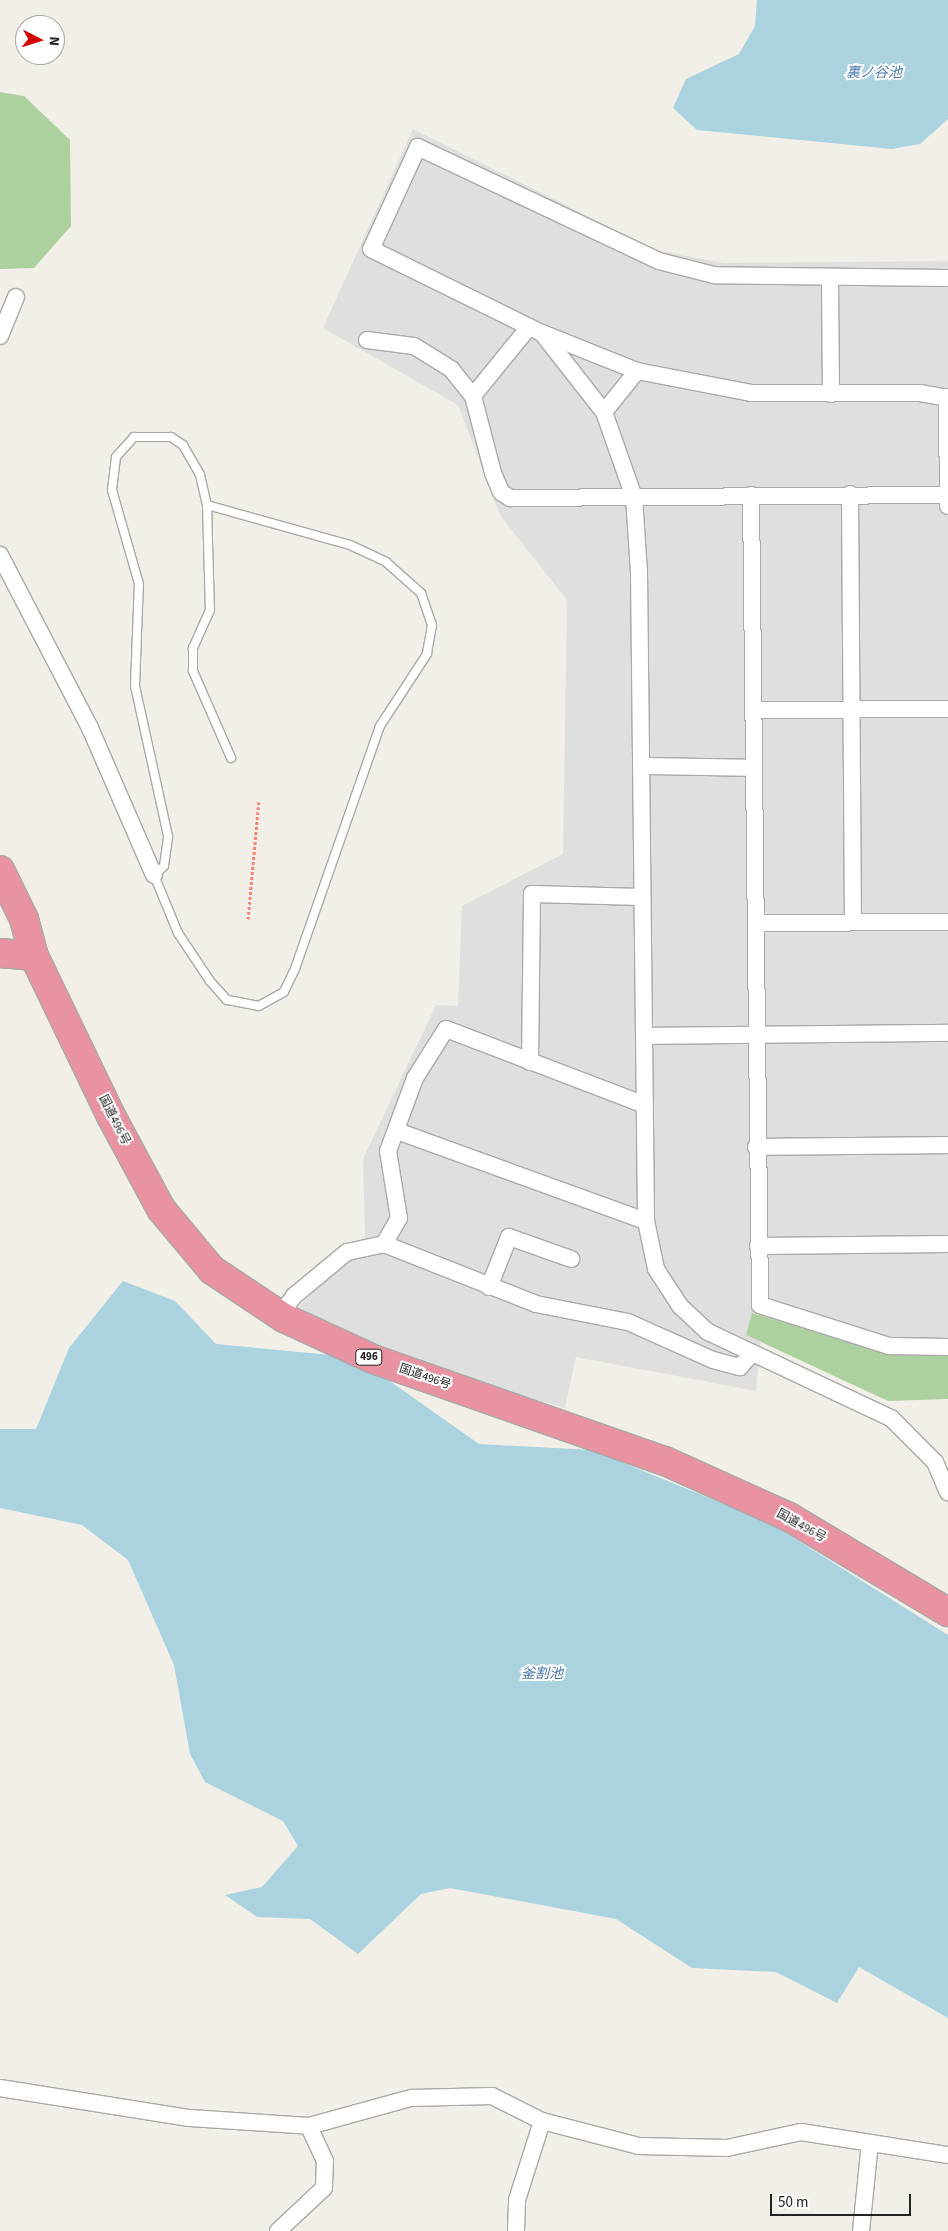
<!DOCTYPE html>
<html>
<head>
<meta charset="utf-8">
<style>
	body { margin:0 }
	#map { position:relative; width:948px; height:2231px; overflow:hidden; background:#f2efe9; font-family:"Source Sans 3","Noto Sans JP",sans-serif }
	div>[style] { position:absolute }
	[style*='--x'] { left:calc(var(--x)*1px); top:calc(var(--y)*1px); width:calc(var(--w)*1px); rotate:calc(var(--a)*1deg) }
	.residential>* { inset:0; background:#e0dfdf }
	.forest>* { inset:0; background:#add19e }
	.water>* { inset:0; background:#aad3df }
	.path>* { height:3px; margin-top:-1.5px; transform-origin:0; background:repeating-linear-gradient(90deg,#fa8072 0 2.5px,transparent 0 5px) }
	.roads { filter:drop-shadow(1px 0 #a9a9a9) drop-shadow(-1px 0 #a9a9a9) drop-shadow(0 1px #a9a9a9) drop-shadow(0 -1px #a9a9a9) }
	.lane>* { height:8px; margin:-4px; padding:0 4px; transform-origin:4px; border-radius:4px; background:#fff }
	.street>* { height:16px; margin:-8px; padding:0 8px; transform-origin:8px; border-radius:8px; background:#fff }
	.highway>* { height:28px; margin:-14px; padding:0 14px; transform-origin:14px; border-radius:14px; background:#e892a2 }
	span { translate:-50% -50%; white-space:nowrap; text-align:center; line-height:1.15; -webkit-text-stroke:4px #fff; paint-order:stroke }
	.shield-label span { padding:1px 4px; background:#fff; border:1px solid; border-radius:4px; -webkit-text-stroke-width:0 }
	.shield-label { font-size:11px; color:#222; font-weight:700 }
	.street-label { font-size:12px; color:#222 }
	.water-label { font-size:14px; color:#4a7aab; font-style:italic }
	.north { position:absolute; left:15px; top:15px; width:50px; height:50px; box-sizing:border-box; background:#fff; border:1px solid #a7a7a7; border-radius:50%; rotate:95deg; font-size:14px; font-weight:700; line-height:20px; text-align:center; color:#222 }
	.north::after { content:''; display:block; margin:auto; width:18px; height:22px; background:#d40000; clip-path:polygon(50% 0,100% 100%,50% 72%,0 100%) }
	.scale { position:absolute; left:770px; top:2194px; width:141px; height:22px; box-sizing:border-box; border:2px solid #222; border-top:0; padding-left:6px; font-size:15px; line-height:18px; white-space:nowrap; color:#222; -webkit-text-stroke:4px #fff; paint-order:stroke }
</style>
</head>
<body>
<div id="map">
	<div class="residential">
		<i style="clip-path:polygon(413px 129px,656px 250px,724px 263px,948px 261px,948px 1362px,900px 1361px,762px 1325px,756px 1391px,576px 1357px,565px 1408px,406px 1363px,299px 1307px,365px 1236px,363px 1159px,436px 1005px,458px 1006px,462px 906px,563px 854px,567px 600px,500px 515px,458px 405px,323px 328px)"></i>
	</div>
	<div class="forest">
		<i style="clip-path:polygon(0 92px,24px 96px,70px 140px,71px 226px,34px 268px,0 269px)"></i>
		<i style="clip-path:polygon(752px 1313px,887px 1353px,948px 1354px,948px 1399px,888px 1401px,746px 1335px)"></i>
	</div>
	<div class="water">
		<i style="clip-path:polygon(757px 0,948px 0,948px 119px,920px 144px,892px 149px,697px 130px,673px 108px,686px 79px,739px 54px,755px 26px)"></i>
		<i style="clip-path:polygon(123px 1281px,175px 1301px,216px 1344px,331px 1355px,384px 1377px,479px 1444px,592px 1450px,770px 1523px,948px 1635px,948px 2018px,859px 1967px,837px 2003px,776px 1972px,692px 1968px,616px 1919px,450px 1888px,421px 1894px,358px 1954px,310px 1919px,257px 1917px,225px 1895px,262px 1887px,298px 1846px,283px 1821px,205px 1782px,190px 1754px,174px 1665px,128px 1560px,82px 1525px,0 1508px,0 1429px,36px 1429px,69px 1348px)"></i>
	</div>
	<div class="path">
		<i style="--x:248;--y:919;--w:119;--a:-84.7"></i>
	</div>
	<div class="roads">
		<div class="lane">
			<i style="--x:207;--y:505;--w:148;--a:15.6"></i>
			<i style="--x:350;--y:545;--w:40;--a:25"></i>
			<i style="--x:386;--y:562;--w:47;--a:41.5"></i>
			<i style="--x:421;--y:593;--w:34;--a:71"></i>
			<i style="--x:432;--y:625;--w:29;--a:100"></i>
			<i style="--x:427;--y:654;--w:86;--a:123.1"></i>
			<i style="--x:380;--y:726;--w:257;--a:109.3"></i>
			<i style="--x:295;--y:969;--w:25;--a:116"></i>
			<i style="--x:284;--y:992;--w:29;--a:151"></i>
			<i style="--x:259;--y:1006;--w:33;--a:-169"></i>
			<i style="--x:227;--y:1000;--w:25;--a:-132"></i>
			<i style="--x:210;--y:981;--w:58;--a:-123.7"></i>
			<i style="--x:178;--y:933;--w:63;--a:-112.5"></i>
			<i style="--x:154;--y:875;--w:13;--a:-42"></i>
			<i style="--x:164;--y:866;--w:30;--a:-82"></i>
			<i style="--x:168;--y:836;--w:154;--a:-102.4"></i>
			<i style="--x:135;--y:686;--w:102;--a:-87.8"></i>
			<i style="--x:139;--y:584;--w:98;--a:-106"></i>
			<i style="--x:112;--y:490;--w:33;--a:-83"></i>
			<i style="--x:116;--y:457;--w:27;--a:-48"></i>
			<i style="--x:134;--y:437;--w:37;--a:0"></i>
			<i style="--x:171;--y:437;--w:14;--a:34"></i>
			<i style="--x:183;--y:445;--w:34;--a:60"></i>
			<i style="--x:200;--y:475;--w:31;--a:77"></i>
			<i style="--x:207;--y:505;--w:105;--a:88.4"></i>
			<i style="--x:210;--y:610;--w:42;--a:114.1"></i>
			<i style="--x:193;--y:648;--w:23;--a:90"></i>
			<i style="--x:193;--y:671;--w:95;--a:66.4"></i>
		</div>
		<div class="street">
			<i style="--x:948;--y:278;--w:234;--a:-179.3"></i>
			<i style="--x:714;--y:275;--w:57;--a:-165.7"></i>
			<i style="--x:659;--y:261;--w:267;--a:-154.7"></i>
			<i style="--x:418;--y:147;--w:112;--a:114.7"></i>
			<i style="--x:371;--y:249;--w:191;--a:26.2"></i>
			<i style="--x:542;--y:333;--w:102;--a:21.8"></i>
			<i style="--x:637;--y:371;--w:116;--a:10.9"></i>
			<i style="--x:751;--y:393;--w:169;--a:0"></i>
			<i style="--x:920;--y:393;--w:28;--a:10"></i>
			<i style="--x:830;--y:279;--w:115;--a:89.5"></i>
			<i style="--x:529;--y:327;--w:89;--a:129.1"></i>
			<i style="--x:473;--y:396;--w:80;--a:75.4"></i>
			<i style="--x:493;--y:473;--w:21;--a:67"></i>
			<i style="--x:501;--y:492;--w:11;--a:34"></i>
			<i style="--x:510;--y:498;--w:438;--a:-0.4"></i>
			<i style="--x:542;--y:333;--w:100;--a:51.9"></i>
			<i style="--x:604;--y:412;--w:90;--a:70.6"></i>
			<i style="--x:634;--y:497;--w:75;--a:86.2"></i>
			<i style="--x:639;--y:572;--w:649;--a:89.38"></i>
			<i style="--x:646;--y:1221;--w:49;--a:78.2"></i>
			<i style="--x:656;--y:1269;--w:44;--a:57"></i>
			<i style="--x:680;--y:1306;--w:38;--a:43"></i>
			<i style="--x:708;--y:1332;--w:202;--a:25.2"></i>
			<i style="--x:891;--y:1418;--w:62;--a:45"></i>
			<i style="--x:935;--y:1462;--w:33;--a:67"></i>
			<i style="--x:0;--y:336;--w:42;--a:-67.7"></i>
			<i style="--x:367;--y:340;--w:47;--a:7.3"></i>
			<i style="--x:414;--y:346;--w:44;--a:31.9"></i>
			<i style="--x:451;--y:369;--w:35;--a:51"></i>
			<i style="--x:947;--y:397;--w:109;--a:89.5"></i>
			<i style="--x:604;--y:412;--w:53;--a:-51.2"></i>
			<i style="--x:850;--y:494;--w:428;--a:89.6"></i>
			<i style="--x:751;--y:495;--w:810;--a:89.36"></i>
			<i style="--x:760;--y:1305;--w:135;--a:17.6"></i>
			<i style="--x:889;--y:1346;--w:59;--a:1"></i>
			<i style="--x:0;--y:555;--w:195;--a:62.5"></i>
			<i style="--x:90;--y:728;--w:160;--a:66.5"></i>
			<i style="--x:754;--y:710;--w:194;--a:-0.3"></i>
			<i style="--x:641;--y:766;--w:113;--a:1"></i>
			<i style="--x:757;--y:923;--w:191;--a:-0.3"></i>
			<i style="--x:645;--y:1036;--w:303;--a:-0.6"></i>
			<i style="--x:530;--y:1062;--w:168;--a:-89.3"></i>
			<i style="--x:532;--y:894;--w:110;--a:1.6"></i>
			<i style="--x:645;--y:1105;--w:213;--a:-159.1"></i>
			<i style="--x:446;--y:1029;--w:58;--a:122.3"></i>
			<i style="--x:415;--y:1078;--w:78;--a:110.3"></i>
			<i style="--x:388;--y:1151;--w:68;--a:80.7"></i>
			<i style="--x:399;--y:1218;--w:30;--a:120"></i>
			<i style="--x:384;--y:1244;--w:163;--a:21.5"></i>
			<i style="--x:536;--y:1304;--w:94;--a:11.1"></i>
			<i style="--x:628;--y:1322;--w:93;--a:24.1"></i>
			<i style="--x:713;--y:1360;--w:28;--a:15"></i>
			<i style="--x:740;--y:1367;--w:18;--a:-49"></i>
			<i style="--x:397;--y:1131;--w:265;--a:19.9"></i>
			<i style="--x:756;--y:1147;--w:192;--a:-0.6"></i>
			<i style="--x:758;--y:1246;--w:190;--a:-0.6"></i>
			<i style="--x:489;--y:1287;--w:54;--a:-68.2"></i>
			<i style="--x:509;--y:1237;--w:66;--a:19.5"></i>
			<i style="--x:279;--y:1316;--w:25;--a:-53"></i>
			<i style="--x:294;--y:1296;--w:69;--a:-39.7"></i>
			<i style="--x:347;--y:1252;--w:38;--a:-12"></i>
			<i style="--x:0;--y:2088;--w:192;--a:9"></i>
			<i style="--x:190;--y:2118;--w:119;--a:3.8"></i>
			<i style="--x:309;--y:2126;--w:106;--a:-15.4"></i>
			<i style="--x:411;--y:2098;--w:81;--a:-1.4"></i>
			<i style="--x:492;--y:2096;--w:56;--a:26.6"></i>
			<i style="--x:542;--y:2121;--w:100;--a:14.5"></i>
			<i style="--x:639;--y:2146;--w:88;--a:1.3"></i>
			<i style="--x:727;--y:2148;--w:76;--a:-12.2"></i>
			<i style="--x:801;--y:2132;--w:149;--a:8.9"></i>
			<i style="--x:278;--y:2231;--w:63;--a:-43.1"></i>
			<i style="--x:324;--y:2188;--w:27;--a:-88"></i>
			<i style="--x:325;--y:2161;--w:38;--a:-115"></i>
			<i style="--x:516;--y:2231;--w:31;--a:-88"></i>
			<i style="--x:517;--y:2200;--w:83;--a:-72.4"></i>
			<i style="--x:861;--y:2231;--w:88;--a:-84.2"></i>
		</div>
		<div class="highway">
			<i style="--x:0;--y:870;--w:55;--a:63.9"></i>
			<i style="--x:24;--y:919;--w:38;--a:75"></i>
			<i style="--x:34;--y:956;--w:178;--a:64.3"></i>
			<i style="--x:111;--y:1116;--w:106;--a:61.7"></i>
			<i style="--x:161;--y:1209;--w:80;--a:50.1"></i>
			<i style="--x:212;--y:1270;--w:87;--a:33.7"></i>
			<i style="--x:284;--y:1318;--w:98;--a:24.7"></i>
			<i style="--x:373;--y:1359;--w:309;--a:19.3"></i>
			<i style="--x:665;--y:1461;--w:136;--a:24.3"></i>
			<i style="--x:789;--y:1517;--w:185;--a:30.9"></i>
			<i style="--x:0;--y:953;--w:34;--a:5"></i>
		</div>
	</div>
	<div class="shield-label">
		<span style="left:369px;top:1357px">496</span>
	</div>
	<div class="street-label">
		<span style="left:114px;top:1120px;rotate:63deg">国道496号</span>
		<span style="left:425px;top:1377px;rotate:19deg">国道496号</span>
		<span style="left:801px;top:1526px;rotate:29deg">国道496号</span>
	</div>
	<div class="water-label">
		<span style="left:874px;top:73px">裏ノ谷池</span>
		<span style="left:542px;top:1674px">釜割池</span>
	</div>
	<div class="north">N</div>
	<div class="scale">50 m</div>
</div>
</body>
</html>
